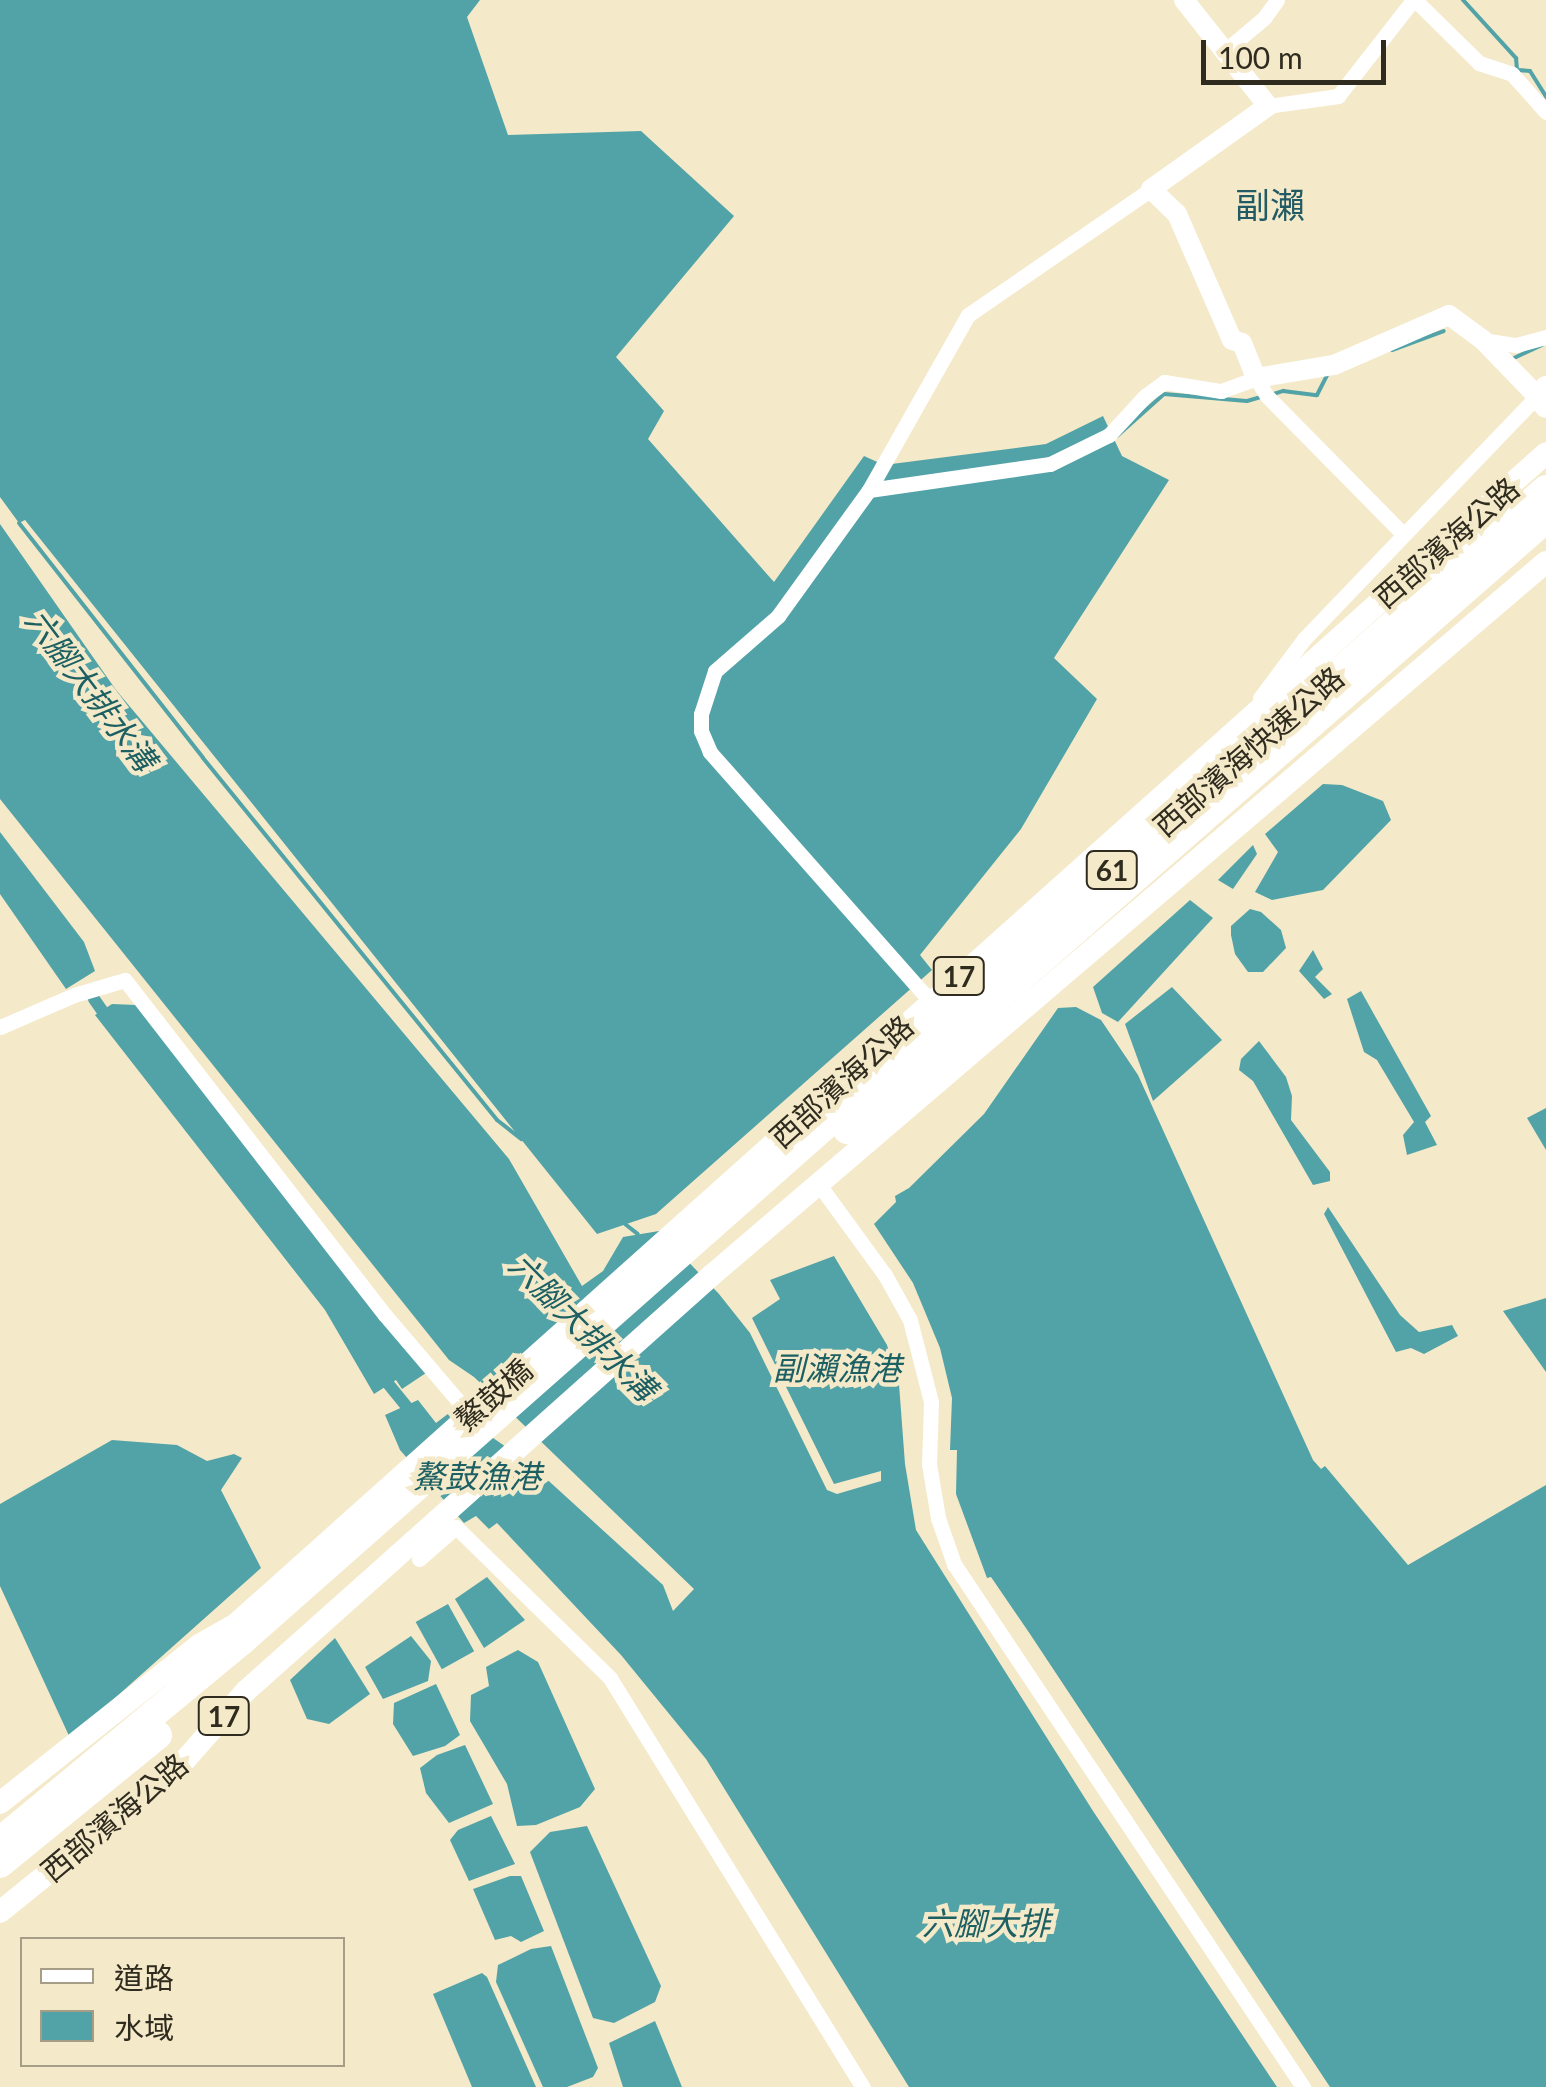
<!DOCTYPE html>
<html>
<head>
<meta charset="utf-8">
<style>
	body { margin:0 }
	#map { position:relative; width:1546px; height:2087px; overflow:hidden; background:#f4e9c9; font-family:Lato,"Noto Sans TC",sans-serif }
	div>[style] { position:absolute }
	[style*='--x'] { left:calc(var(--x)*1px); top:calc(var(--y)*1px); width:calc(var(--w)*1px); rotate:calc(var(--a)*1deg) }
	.water>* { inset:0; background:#52a3a7; transform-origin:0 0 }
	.stream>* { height:4px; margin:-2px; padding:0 2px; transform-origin:2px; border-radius:2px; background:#52a3a7 }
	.canal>* { height:12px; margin:-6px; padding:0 6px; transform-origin:6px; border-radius:6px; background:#52a3a7 }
	.street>* { height:15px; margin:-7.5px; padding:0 7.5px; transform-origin:7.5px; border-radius:7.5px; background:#fff }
	.secondary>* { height:20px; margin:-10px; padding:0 10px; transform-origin:10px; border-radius:10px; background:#fff }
	.primary>* { height:22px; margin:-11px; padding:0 11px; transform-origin:11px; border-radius:11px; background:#fff }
	.highway>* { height:28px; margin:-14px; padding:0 14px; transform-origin:14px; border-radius:14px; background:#fff }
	span { translate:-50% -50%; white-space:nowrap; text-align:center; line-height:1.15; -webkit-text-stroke:9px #f4e9c9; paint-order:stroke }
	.shield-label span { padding:2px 8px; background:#f4e9c9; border:2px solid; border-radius:8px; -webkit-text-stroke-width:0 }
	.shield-label { font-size:28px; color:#2f2b1f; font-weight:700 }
	.street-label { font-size:30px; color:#2f2b1f }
	.water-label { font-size:32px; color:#1c6063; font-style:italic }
	.quarter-label { font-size:35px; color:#235b65 }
	.legend { position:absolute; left:20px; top:1937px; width:325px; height:130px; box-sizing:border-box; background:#f4e9c9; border:2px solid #a59d85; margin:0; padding:12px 18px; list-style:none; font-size:30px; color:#2f2b1f }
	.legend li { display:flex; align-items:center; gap:20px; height:50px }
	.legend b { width:50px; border:2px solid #a59d85 }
	.scale { position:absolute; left:1201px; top:40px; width:185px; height:45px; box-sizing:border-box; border:5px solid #2f2b1f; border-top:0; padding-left:12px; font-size:30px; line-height:35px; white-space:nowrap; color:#2f2b1f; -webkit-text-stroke:8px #f4e9c9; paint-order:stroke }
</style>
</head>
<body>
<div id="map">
	<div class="water">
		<i style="clip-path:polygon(0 0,480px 0,467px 17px,508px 135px,641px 131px,734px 216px,616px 357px,664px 411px,648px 439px,774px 582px,864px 456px,884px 465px,1046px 444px,1103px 416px,1122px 456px,1169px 480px,1054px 658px,1097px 699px,1021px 829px,920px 955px,932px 970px,656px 1214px,597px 1234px,25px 520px,19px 523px,0 497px)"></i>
		<i style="clip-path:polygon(0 524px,116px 690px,509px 1159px,582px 1286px,603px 1271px,623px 1237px,659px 1231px,719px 1294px,750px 1333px,827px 1490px,837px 1494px,881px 1481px,881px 1471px,834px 1484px,752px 1318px,780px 1299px,770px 1280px,834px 1256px,887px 1345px,899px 1384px,905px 1464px,916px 1530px,1093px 1811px,1277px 2087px,909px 2087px,706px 1759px,621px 1655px,497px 1523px,489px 1529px,476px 1516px,464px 1523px,400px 1450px,385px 1415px,418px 1400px,436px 1423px,453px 1410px,529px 1463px,663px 1585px,673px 1611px,694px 1589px,474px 1377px,449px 1360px,0 799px)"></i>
		<i style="clip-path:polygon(1323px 784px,1342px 785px,1383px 801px,1391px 820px,1323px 890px,1272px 900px,1255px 892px,1278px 852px,1265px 834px)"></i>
		<i style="clip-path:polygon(0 832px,84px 942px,95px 971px,66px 989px,0 894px)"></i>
		<i style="clip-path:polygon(1253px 845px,1257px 854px,1233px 889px,1218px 880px)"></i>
		<i style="clip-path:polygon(1190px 900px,1213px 918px,1118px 1022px,1102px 1013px,1093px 987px)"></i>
		<i style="clip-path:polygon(1250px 909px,1261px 912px,1281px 930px,1286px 948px,1263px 972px,1248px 972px,1235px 954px,1231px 935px,1231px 926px)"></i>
		<i style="clip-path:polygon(1313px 950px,1323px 969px,1315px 977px,1332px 994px,1324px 999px,1299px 971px)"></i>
		<i style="clip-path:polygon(1172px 987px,1222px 1040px,1153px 1101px,1125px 1024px)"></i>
		<i style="clip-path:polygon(1361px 991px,1431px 1116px,1425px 1122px,1437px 1145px,1407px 1155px,1403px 1135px,1414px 1122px,1377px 1060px,1364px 1052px,1347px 999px)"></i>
		<i style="clip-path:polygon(112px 1004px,136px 1005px,426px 1373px,402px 1389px,396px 1380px,374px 1394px,325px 1310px,95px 1015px)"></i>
		<i style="clip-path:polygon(1076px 1007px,1101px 1020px,1138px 1075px,1313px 1460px,1321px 1469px,1325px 1466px,1408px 1565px,1546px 1485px,1546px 2087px,1330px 2087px,1030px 1634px,991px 1577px,987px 1578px,956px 1494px,957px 1450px,950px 1450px,952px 1398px,940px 1348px,913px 1283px,874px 1224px,896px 1202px,895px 1196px,909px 1188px,984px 1114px,1058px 1008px)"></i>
		<i style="clip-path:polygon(1259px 1041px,1286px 1077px,1292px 1096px,1291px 1120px,1330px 1172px,1330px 1181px,1313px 1185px,1253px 1081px,1239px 1070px,1241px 1059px)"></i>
		<i style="clip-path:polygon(1546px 1108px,1546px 1150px,1527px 1118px)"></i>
		<i style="clip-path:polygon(1328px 1207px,1400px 1315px,1419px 1332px,1452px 1325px,1458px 1336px,1424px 1354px,1411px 1348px,1396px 1352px,1324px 1214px)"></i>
		<i style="clip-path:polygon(1546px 1298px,1546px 1372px,1503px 1311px)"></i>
		<i style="clip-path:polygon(112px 1440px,177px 1445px,207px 1461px,234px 1454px,242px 1458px,221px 1490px,261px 1568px,70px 1738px,0 1586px,0 1504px)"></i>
		<i style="clip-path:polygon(487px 1577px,525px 1620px,484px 1648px,455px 1599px)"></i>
		<i style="left:448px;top:1604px;width:54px;height:37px;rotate:61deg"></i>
		<i style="clip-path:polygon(411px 1636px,431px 1661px,428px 1681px,383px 1699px,365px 1667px)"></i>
		<i style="clip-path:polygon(335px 1638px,370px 1694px,329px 1724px,307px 1719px,290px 1680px)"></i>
		<i style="clip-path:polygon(518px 1650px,538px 1662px,595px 1789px,580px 1807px,536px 1825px,517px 1826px,507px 1784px,470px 1721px,471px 1695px,489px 1686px,486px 1667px)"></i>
		<i style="clip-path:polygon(436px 1684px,460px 1735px,445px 1746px,413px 1756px,393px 1724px,394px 1703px)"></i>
		<i style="clip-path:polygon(465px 1745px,493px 1804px,449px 1823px,426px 1793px,420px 1768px,437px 1755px)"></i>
		<i style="clip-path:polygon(491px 1816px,515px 1864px,469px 1881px,450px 1840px,458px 1830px)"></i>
		<i style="clip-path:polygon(587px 1826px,661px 1986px,655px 2002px,614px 2023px,593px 2018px,530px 1852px,550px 1832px)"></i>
		<i style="clip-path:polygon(510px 1876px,521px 1876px,544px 1931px,521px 1942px,511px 1936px,495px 1940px,473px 1889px)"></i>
		<i style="clip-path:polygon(551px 1946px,598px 2068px,593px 2077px,567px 2087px,543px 2087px,496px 1982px,498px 1965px,531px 1949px)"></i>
		<i style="clip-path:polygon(482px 1973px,487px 1977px,536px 2087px,472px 2087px,433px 1994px)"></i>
		<i style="clip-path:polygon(655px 2021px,682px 2087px,623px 2087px,609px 2043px)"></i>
	</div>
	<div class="stream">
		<i style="--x:1463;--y:0;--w:79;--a:47.6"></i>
		<i style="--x:1516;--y:58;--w:12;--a:85"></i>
		<i style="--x:1517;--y:70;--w:13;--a:4"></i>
		<i style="--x:1530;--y:71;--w:31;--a:58"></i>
		<i style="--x:1392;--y:350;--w:55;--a:-20.1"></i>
		<i style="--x:1514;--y:358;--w:31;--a:-25"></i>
		<i style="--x:1270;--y:395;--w:14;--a:-17"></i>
		<i style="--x:1283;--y:391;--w:34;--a:7"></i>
		<i style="--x:1317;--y:395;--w:22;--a:-63"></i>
		<i style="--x:1117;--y:436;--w:63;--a:-41.8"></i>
		<i style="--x:1164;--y:394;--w:83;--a:4.8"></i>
		<i style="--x:1247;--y:401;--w:15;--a:-16"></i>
		<i style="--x:19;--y:523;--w:298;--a:51.9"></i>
		<i style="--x:203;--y:758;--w:466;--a:50.9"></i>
		<i style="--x:497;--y:1120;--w:31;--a:38"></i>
		<i style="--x:625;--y:1224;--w:16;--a:38"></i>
	</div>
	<div class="canal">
		<i style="--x:94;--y:999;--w:28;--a:55"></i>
		<i style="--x:381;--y:1375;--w:40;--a:51"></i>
	</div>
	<div class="street">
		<i style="--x:1415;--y:0;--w:90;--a:44.5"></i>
		<i style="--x:1479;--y:63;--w:35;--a:18"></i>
		<i style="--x:1512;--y:74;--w:51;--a:48.2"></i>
		<i style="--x:1226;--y:50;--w:50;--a:-40.1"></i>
		<i style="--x:1264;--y:18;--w:22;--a:-54"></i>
		<i style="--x:1268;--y:106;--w:71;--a:-8.1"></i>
		<i style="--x:1338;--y:96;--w:122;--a:-52"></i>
		<i style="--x:1483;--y:340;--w:33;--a:9"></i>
		<i style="--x:1516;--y:345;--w:31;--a:-15"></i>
		<i style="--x:869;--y:490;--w:183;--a:-8.2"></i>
		<i style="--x:1050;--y:464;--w:66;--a:-26.2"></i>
		<i style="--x:1109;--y:435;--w:53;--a:-47.3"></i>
		<i style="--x:1145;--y:396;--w:24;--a:-36"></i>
		<i style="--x:1164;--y:382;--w:58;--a:9"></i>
		<i style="--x:1221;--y:391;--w:37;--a:-20"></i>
		<i style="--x:1256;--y:378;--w:21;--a:59"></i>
		<i style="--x:1267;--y:396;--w:192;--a:45.4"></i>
		<i style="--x:1260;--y:698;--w:74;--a:-53.3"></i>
		<i style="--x:1304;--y:639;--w:337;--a:-46.2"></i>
		<i style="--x:931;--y:1002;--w:334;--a:-131.5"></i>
		<i style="--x:710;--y:752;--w:23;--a:-113"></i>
		<i style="--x:701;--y:731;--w:17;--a:-90"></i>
		<i style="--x:701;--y:714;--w:45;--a:-72"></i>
		<i style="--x:715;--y:671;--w:84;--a:-41.1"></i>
		<i style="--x:778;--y:616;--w:155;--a:-54.2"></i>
		<i style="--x:869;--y:490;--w:201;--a:-60.5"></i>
		<i style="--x:968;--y:315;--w:222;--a:-34.5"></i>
		<i style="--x:0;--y:1027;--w:81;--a:-23.4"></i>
		<i style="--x:74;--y:995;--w:53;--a:-16.4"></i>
		<i style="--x:125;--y:980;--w:424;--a:52.2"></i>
		<i style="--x:385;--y:1315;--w:131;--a:49.6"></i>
		<i style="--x:820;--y:1186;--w:110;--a:53.9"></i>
		<i style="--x:885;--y:1275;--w:51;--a:60.9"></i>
		<i style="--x:910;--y:1320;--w:85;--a:75.6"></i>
		<i style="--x:931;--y:1402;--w:62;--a:91.8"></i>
		<i style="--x:929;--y:1464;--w:55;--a:80.5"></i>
		<i style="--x:938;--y:1518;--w:49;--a:70.8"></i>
		<i style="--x:954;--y:1564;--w:629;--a:56.28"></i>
		<i style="--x:419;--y:1559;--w:49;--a:-40.9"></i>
		<i style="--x:456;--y:1527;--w:216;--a:44.4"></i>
		<i style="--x:610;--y:1678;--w:481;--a:58.3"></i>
	</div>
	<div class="secondary">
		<i style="--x:1184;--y:0;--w:135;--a:51.6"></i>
		<i style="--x:1268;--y:106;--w:143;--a:144.6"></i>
		<i style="--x:1151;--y:189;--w:36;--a:44"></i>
		<i style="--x:1177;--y:214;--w:137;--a:66.4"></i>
		<i style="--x:1232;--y:340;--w:10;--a:17"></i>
		<i style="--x:1242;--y:343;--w:38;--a:68"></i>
		<i style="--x:1256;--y:378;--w:79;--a:-9.5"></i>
		<i style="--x:1334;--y:365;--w:125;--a:-23.5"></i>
		<i style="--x:1449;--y:315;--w:42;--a:36.3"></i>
		<i style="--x:1483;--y:340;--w:78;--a:46"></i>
	</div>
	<div class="primary">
		<i style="--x:1546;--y:387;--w:13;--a:135"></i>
		<i style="--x:1537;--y:396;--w:14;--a:51"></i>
		<i style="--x:0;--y:1803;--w:254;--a:-38.4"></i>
		<i style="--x:199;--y:1645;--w:43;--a:-29.6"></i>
		<i style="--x:236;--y:1624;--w:1757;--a:-41.79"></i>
		<i style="--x:0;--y:1912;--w:229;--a:-39"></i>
		<i style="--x:178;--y:1768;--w:103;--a:-48.6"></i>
		<i style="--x:246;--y:1691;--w:625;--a:-41.76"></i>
		<i style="--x:712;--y:1275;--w:1097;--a:-40.53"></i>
	</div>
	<div class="highway">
		<i style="--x:847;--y:1130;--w:928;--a:-41.16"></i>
		<i style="--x:0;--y:1841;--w:314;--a:-39.6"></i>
		<i style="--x:242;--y:1641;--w:1740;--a:-41.46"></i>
		<i style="--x:0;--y:1864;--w:204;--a:-39.2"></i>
	</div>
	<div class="shield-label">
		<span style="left:1112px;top:870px">61</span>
		<span style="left:959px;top:976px">17</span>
		<span style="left:224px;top:1716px">17</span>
	</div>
	<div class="street-label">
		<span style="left:1446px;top:542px;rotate:-41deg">西部濱海公路</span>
		<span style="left:1248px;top:751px;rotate:-41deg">西部濱海快速公路</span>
		<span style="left:841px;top:1081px;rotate:-42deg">西部濱海公路</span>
		<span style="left:493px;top:1394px;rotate:-41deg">鰲鼓橋</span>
		<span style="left:114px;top:1817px;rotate:-40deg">西部濱海公路</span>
	</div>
	<div class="water-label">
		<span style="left:91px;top:690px;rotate:53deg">六腳大排水溝</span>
		<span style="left:583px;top:1327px;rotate:45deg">六腳大排水溝</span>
		<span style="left:837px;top:1368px">副瀨漁港</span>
		<span style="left:477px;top:1476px">鰲鼓漁港</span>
		<span style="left:986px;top:1923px">六腳大排</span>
	</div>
	<div class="quarter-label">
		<span style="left:1270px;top:204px">副瀨</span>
	</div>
	<ul class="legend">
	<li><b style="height:12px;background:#fff"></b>道路</li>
	<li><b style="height:28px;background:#52a3a7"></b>水域</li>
	</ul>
	<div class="scale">100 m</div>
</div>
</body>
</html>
